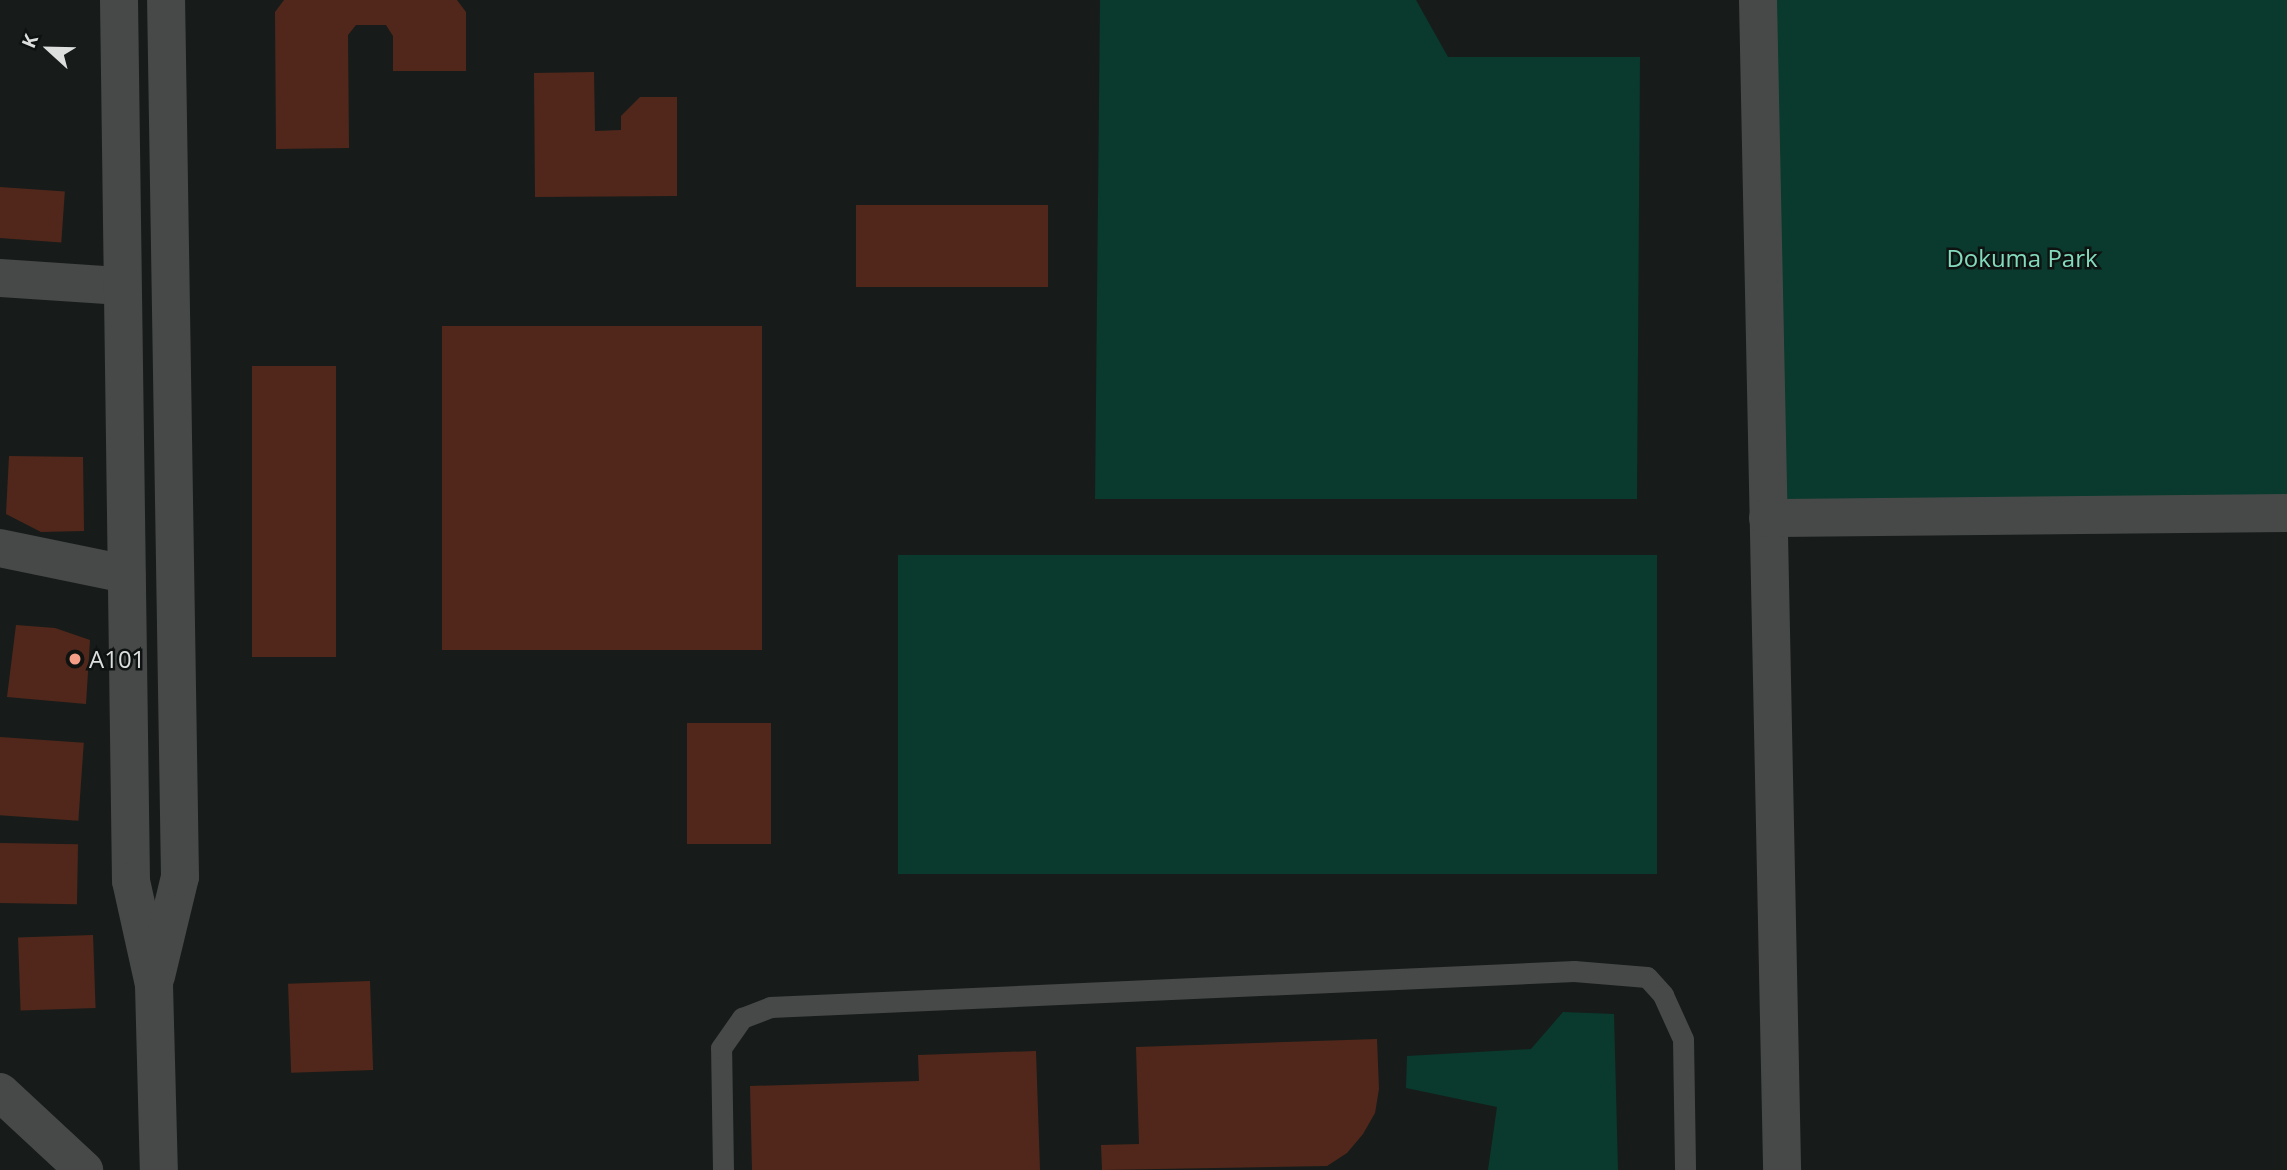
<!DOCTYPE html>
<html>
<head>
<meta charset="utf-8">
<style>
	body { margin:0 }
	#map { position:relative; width:2287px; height:1170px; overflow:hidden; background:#171c1a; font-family:"Open Sans",sans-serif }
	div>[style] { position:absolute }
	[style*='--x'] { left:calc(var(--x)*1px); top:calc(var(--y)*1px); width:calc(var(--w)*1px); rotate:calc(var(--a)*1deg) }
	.green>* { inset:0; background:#093a2d; transform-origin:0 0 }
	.building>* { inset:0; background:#51271b; transform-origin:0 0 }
	.service>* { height:21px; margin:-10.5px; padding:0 10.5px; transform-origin:10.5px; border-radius:10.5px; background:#474948 }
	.minor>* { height:38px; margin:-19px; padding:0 19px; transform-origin:19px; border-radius:19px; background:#474948 }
	.tertiary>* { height:38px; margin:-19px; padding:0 19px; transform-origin:19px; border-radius:19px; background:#474948 }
	.dots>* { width:19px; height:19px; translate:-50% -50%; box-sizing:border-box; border:4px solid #0e1311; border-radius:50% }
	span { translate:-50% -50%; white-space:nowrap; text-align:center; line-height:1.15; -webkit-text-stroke:5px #0e1311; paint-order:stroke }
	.park-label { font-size:24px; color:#83dbbd }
	.poi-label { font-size:24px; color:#dcdfde }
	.left { translate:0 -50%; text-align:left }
	.north { position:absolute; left:14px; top:14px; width:70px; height:70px; -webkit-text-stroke:5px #0e1311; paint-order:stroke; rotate:292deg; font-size:19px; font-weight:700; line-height:28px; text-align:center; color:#dcdfde }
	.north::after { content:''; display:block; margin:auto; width:24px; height:32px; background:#dcdfde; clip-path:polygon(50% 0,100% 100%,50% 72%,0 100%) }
</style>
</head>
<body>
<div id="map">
	<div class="green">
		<i style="clip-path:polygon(1100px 0,1416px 0,1448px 57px,1640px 57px,1637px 499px,1095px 499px)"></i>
		<i style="left:1759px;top:0;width:528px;height:518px"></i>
		<i style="left:1657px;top:555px;width:319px;height:759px;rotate:90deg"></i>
		<i style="clip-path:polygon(1563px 1012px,1614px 1014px,1618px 1170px,1488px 1170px,1497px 1107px,1406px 1088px,1407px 1056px,1531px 1049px)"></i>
	</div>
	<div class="building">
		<i style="clip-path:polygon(284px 0,457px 0,466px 12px,466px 71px,393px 71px,393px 36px,386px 25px,356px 25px,348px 35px,349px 148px,276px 149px,275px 12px)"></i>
		<i style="clip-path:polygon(594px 72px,595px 131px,621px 130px,621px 116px,640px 97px,677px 97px,677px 196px,535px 197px,534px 73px)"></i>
		<i style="left:0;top:187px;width:65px;height:51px;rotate:4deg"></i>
		<i style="left:1048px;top:205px;width:82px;height:192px;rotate:90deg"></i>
		<i style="left:762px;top:326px;width:324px;height:320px;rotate:90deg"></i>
		<i style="left:336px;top:366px;width:291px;height:84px;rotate:90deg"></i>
		<i style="clip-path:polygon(9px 456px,83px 457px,84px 531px,41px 532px,6px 514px)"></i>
		<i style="clip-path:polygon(16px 625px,55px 628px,90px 640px,86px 704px,7px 697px)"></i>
		<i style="left:771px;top:723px;width:121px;height:84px;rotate:90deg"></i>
		<i style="left:0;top:737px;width:84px;height:78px;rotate:4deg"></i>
		<i style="left:0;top:843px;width:78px;height:60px;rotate:1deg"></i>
		<i style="left:93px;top:935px;width:73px;height:75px;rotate:88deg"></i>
		<i style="left:370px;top:981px;width:89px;height:82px;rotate:88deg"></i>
		<i style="clip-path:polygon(1377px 1039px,1379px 1089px,1375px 1113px,1363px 1134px,1347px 1153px,1327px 1166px,1102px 1170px,1101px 1145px,1139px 1144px,1136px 1047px)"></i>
		<i style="clip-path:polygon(1036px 1051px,1040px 1170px,752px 1170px,750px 1086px,919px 1081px,918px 1055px)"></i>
	</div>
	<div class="service">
		<i style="--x:723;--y:1170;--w:122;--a:-90.9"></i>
		<i style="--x:721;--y:1048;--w:37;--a:-55"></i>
		<i style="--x:742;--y:1018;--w:30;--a:-21"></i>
		<i style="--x:770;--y:1007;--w:805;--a:-2.56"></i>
		<i style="--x:1574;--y:971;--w:73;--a:4.7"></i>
		<i style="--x:1647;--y:977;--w:24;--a:48"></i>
		<i style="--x:1663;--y:995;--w:48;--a:65.6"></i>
		<i style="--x:1683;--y:1039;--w:131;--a:89.1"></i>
	</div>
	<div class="minor">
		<i style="--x:1758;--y:0;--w:1170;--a:88.82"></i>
		<i style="--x:0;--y:278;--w:122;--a:3.8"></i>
		<i style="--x:1768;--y:518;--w:519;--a:-0.55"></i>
		<i style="--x:0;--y:548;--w:129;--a:11.7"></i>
		<i style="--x:0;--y:1092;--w:115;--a:42.9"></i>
	</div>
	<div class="tertiary">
		<i style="--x:119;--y:0;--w:881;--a:89.22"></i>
		<i style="--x:131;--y:881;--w:107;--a:77.5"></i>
		<i style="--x:154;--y:985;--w:185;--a:88.5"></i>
		<i style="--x:156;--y:976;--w:102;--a:-76.4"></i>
		<i style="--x:180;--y:877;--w:877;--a:-90.91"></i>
	</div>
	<div class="dots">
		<i style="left:75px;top:659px;background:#f49e87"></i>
	</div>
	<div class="park-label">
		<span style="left:2022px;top:258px">Dokuma Park</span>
	</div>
	<div class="poi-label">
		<span class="left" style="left:89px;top:659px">A101</span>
	</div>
	<div class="north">K</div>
</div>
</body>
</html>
